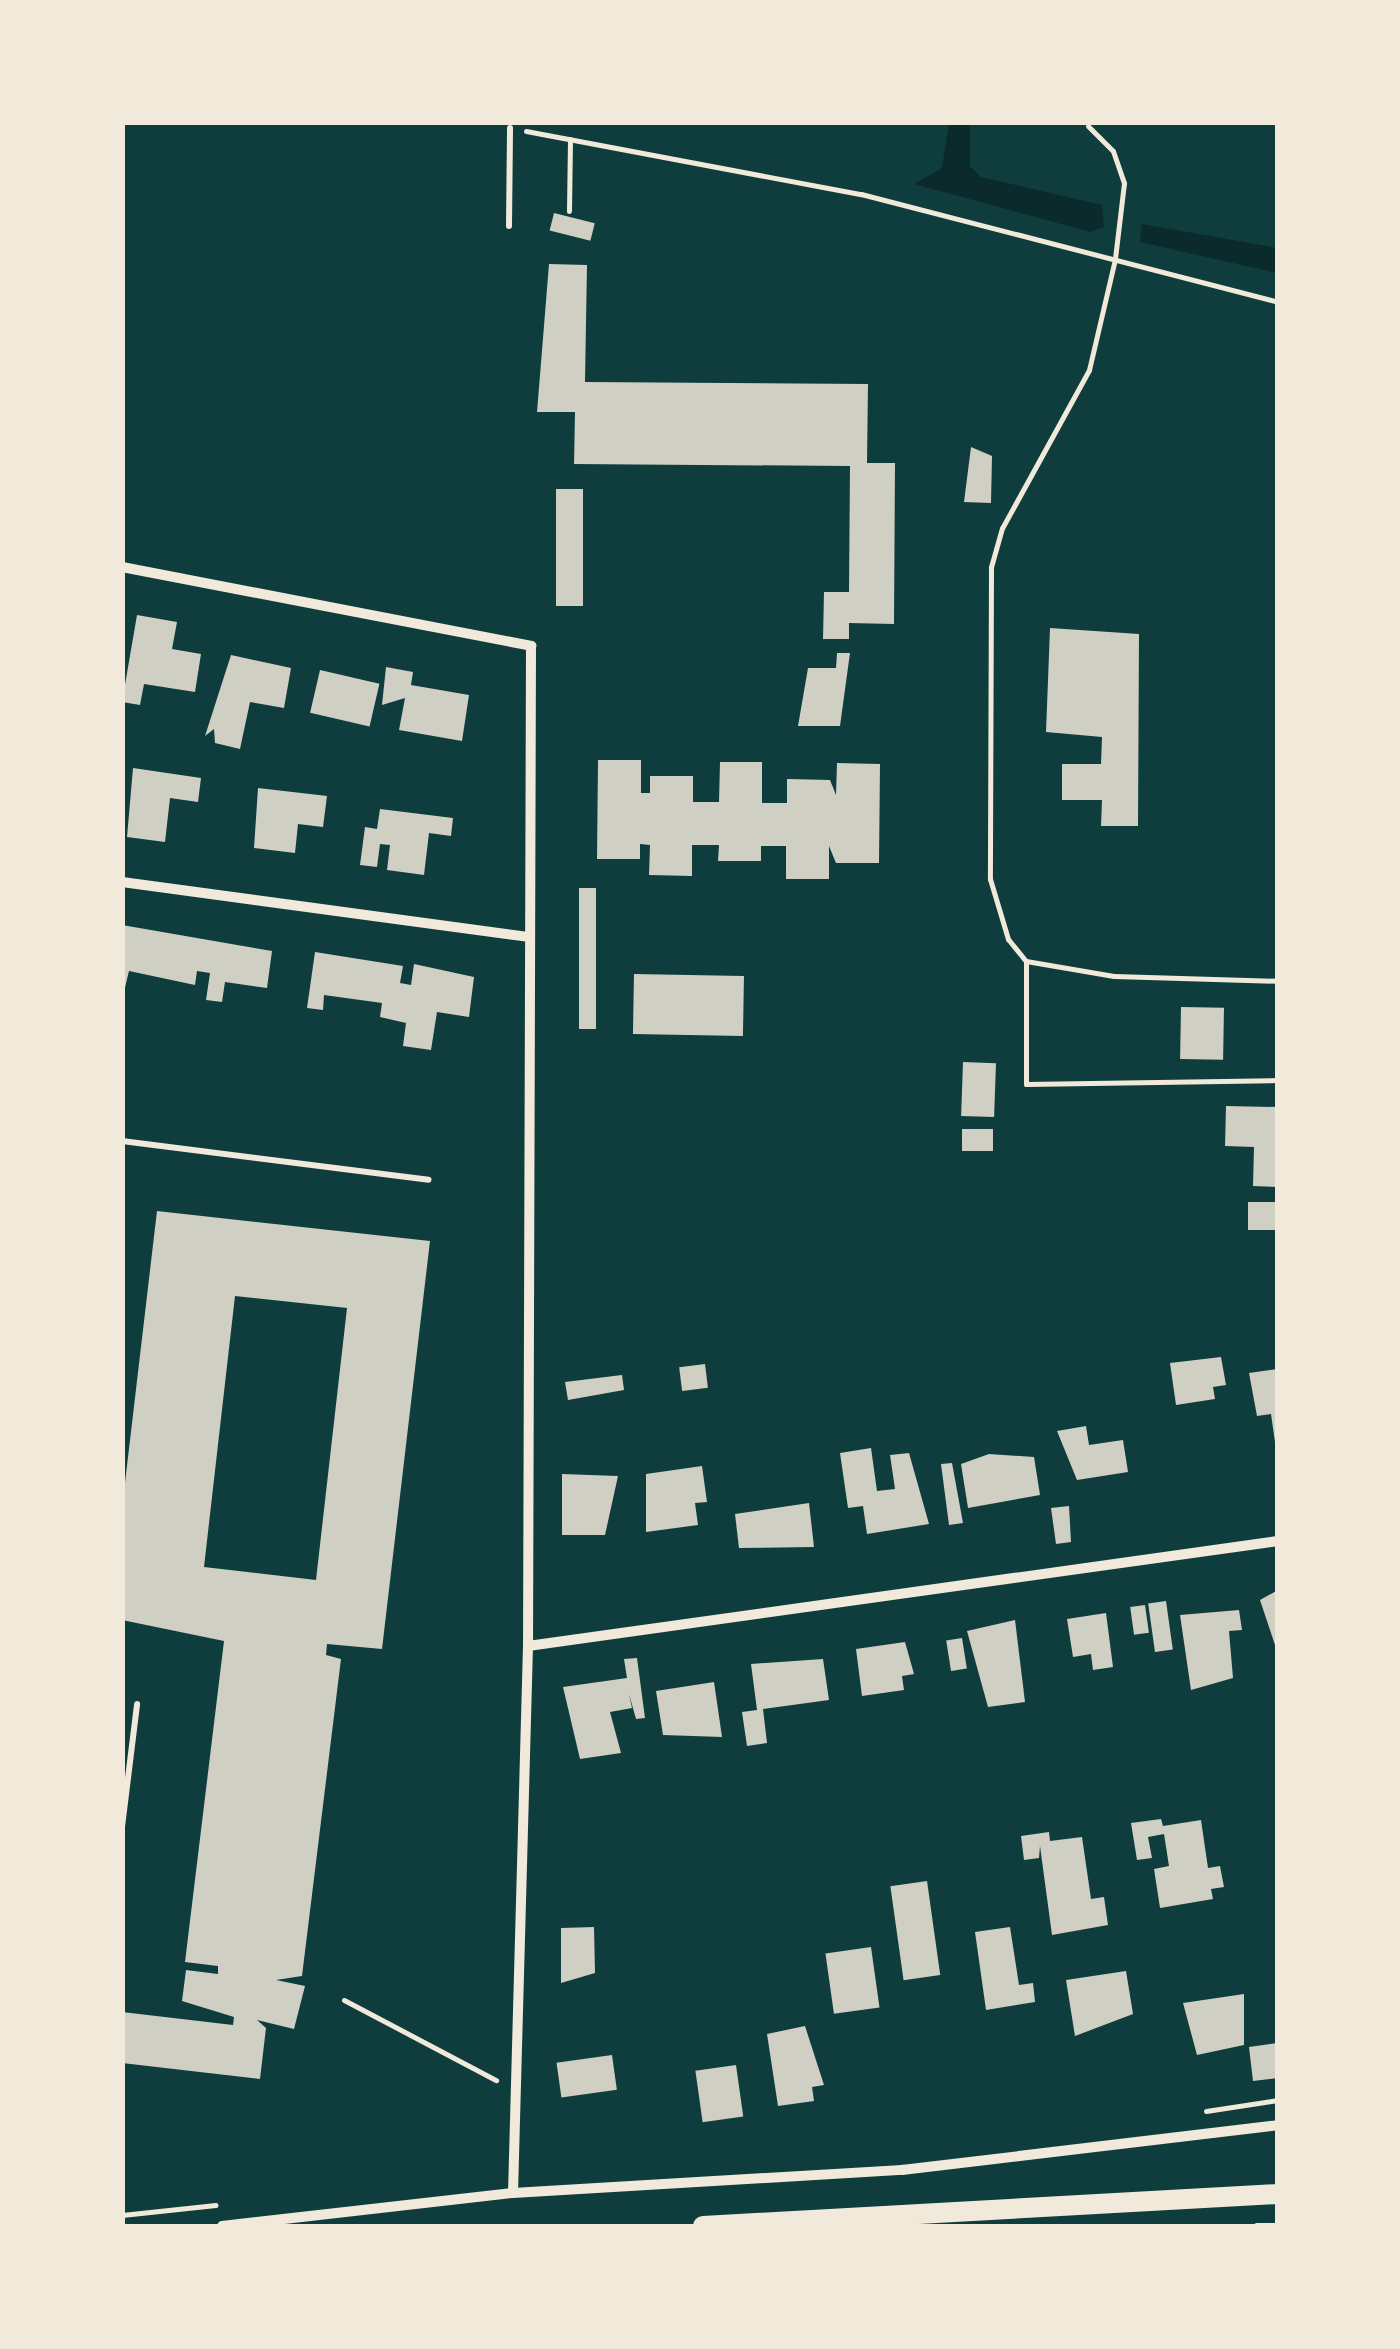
<!DOCTYPE html>
<html>
<head>
<meta charset="utf-8">
<style>
	body { margin:0 }
	#map { position:relative; width:1400px; height:2349px; overflow:hidden; background:#0f3d3e; font-family:"Alegreya Sans",sans-serif }
	div>[style] { position:absolute }
	[style*='--x'] { left:calc(var(--x)*1px); top:calc(var(--y)*1px); width:calc(var(--w)*1px); rotate:calc(var(--a)*1deg) }
	.water>* { inset:0; background:#0a2a2b }
	.building>* { inset:0; background:#cfcfc3; transform-origin:0 0 }
	.path>* { height:5px; margin:-2.5px; padding:0 2.5px; transform-origin:2.5px; border-radius:2.5px; background:#f1e9da }
	.service>* { height:6px; margin:-3px; padding:0 3px; transform-origin:3px; border-radius:3px; background:#f1e9da }
	.minor>* { height:10px; margin:-5px; padding:0 5px; transform-origin:5px; border-radius:5px; background:#f1e9da }
	.secondary>* { height:20px; margin:-10px; padding:0 10px; transform-origin:10px; border-radius:10px; background:#f1e9da }
	span { translate:-50% -50%; white-space:nowrap; text-align:center; line-height:1.15; -webkit-text-stroke:8px #f1e9da; paint-order:stroke }
	.frame { position:absolute; inset:0; border:125px solid #f1e9da; pointer-events:none }
</style>
</head>
<body>
<div id="map">
	<div class="water">
		<i style="clip-path:polygon(949px 123px,970px 123px,970px 166px,981px 177px,1102px 205px,1104px 227px,1090px 232px,914px 184px,942px 168px)"></i>
		<i style="clip-path:polygon(1142px 224px,1277px 248px,1277px 273px,1140px 242px)"></i>
	</div>
	<div class="building">
		<i style="left:554px;top:213px;width:42px;height:18px;rotate:14deg"></i>
		<i style="clip-path:polygon(549px 264px,587px 265px,585px 382px,868px 384px,867px 463px,895px 463px,894px 624px,849px 623px,849px 639px,823px 639px,824px 592px,849px 592px,850px 466px,574px 464px,575px 412px,537px 412px)"></i>
		<i style="clip-path:polygon(971px 447px,992px 456px,991px 503px,964px 502px)"></i>
		<i style="left:556px;top:489px;width:27px;height:117px"></i>
		<i style="clip-path:polygon(137px 615px,177px 622px,172px 649px,201px 654px,195px 692px,144px 684px,140px 705px,122px 702px)"></i>
		<i style="clip-path:polygon(1050px 628px,1139px 634px,1138px 826px,1101px 826px,1102px 800px,1062px 800px,1062px 764px,1101px 764px,1102px 737px,1046px 732px)"></i>
		<i style="clip-path:polygon(837px 653px,850px 653px,840px 726px,798px 726px,808px 668px,836px 668px)"></i>
		<i style="clip-path:polygon(231px 655px,291px 668px,284px 708px,250px 702px,240px 749px,215px 743px,214px 729px,205px 736px)"></i>
		<i style="clip-path:polygon(386px 667px,413px 672px,411px 685px,469px 695px,462px 741px,399px 730px,405px 698px,382px 705px)"></i>
		<i style="left:320px;top:670px;width:61px;height:44px;rotate:13deg"></i>
		<i style="clip-path:polygon(598px 760px,641px 760px,641px 793px,650px 793px,650px 776px,693px 776px,693px 802px,719px 802px,720px 762px,762px 762px,762px 803px,787px 803px,787px 779px,830px 780px,836px 795px,837px 763px,880px 764px,879px 863px,836px 863px,829px 846px,829px 879px,786px 879px,786px 846px,761px 846px,761px 861px,718px 861px,719px 845px,692px 845px,692px 876px,649px 875px,650px 845px,640px 844px,640px 859px,597px 859px)"></i>
		<i style="clip-path:polygon(133px 768px,201px 778px,198px 802px,170px 798px,165px 842px,127px 837px)"></i>
		<i style="clip-path:polygon(258px 788px,327px 796px,323px 827px,298px 824px,295px 853px,254px 848px)"></i>
		<i style="clip-path:polygon(380px 809px,453px 818px,451px 836px,429px 833px,424px 875px,387px 870px,390px 845px,380px 844px,377px 867px,360px 865px,365px 827px,377px 829px)"></i>
		<i style="left:579px;top:888px;width:17px;height:141px"></i>
		<i style="clip-path:polygon(122px 925px,272px 951px,267px 988px,225px 982px,222px 1002px,206px 1000px,210px 973px,197px 971px,195px 985px,129px 971px,122px 1000px)"></i>
		<i style="clip-path:polygon(315px 952px,403px 966px,400px 983px,411px 985px,414px 964px,474px 977px,469px 1017px,437px 1012px,431px 1050px,403px 1046px,406px 1023px,380px 1017px,382px 1003px,324px 995px,323px 1010px,307px 1008px)"></i>
		<i style="left:634px;top:974px;width:110px;height:60px;rotate:1deg"></i>
		<i style="left:1181px;top:1007px;width:43px;height:52px;rotate:1deg"></i>
		<i style="left:963px;top:1062px;width:33px;height:54px;rotate:2deg"></i>
		<i style="clip-path:polygon(1226px 1106px,1278px 1107px,1278px 1187px,1253px 1186px,1254px 1147px,1225px 1146px)"></i>
		<i style="left:962px;top:1129px;width:31px;height:22px"></i>
		<i style="left:1248px;top:1202px;width:30px;height:28px"></i>
		<i style="clip-path:polygon(evenodd,157px 1211px,430px 1241px,382px 1649px,327px 1644px,326px 1655px,341px 1659px,302px 1976px,276px 1980px,305px 1986px,294px 2029px,257px 2020px,266px 2028px,260px 2079px,122px 2063px,122px 2012px,233px 2025px,234px 2017px,182px 2001px,186px 1970px,218px 1974px,218px 1966px,185px 1962px,224px 1641px,122px 1620px,122px 1508px,157px 1211px,235px 1296px,347px 1308px,316px 1580px,204px 1567px,235px 1296px)"></i>
		<i style="clip-path:polygon(1221px 1357px,1226px 1385px,1213px 1387px,1215px 1399px,1176px 1405px,1170px 1363px)"></i>
		<i style="left:705px;top:1364px;width:24px;height:26px;rotate:83deg"></i>
		<i style="clip-path:polygon(1278px 1369px,1278px 1442px,1275px 1442px,1271px 1414px,1257px 1416px,1249px 1373px)"></i>
		<i style="clip-path:polygon(622px 1375px,624px 1390px,568px 1400px,565px 1382px)"></i>
		<i style="clip-path:polygon(1086px 1426px,1089px 1445px,1123px 1440px,1128px 1472px,1077px 1480px,1057px 1431px)"></i>
		<i style="clip-path:polygon(871px 1448px,877px 1491px,895px 1489px,890px 1455px,909px 1453px,929px 1524px,867px 1534px,863px 1506px,848px 1508px,840px 1453px)"></i>
		<i style="clip-path:polygon(989px 1454px,1034px 1457px,1040px 1495px,968px 1508px,961px 1464px)"></i>
		<i style="clip-path:polygon(952px 1463px,963px 1523px,949px 1525px,941px 1464px)"></i>
		<i style="clip-path:polygon(702px 1466px,707px 1502px,695px 1503px,698px 1525px,646px 1532px,646px 1474px)"></i>
		<i style="clip-path:polygon(562px 1474px,618px 1476px,605px 1535px,562px 1535px)"></i>
		<i style="clip-path:polygon(809px 1503px,814px 1547px,739px 1548px,735px 1514px)"></i>
		<i style="clip-path:polygon(1069px 1506px,1071px 1542px,1056px 1544px,1051px 1508px)"></i>
		<i style="clip-path:polygon(1278px 1590px,1278px 1645px,1275px 1645px,1260px 1600px)"></i>
		<i style="left:1166px;top:1601px;width:49px;height:18px;rotate:82deg"></i>
		<i style="left:1145px;top:1605px;width:28px;height:15px;rotate:82deg"></i>
		<i style="clip-path:polygon(1239px 1610px,1242px 1630px,1229px 1631px,1233px 1678px,1191px 1690px,1180px 1615px)"></i>
		<i style="clip-path:polygon(1106px 1613px,1113px 1667px,1093px 1670px,1091px 1654px,1073px 1657px,1067px 1619px)"></i>
		<i style="clip-path:polygon(1015px 1620px,1025px 1702px,988px 1707px,967px 1631px)"></i>
		<i style="left:962px;top:1638px;width:31px;height:16px;rotate:81deg"></i>
		<i style="clip-path:polygon(905px 1642px,914px 1674px,902px 1676px,904px 1690px,862px 1696px,856px 1649px)"></i>
		<i style="clip-path:polygon(637px 1658px,645px 1718px,636px 1719px,629px 1694px,632px 1708px,610px 1712px,621px 1753px,580px 1759px,563px 1687px,627px 1678px,624px 1659px)"></i>
		<i style="clip-path:polygon(823px 1659px,829px 1700px,763px 1709px,767px 1743px,747px 1746px,742px 1712px,757px 1710px,751px 1664px)"></i>
		<i style="clip-path:polygon(714px 1682px,722px 1737px,663px 1735px,656px 1691px)"></i>
		<i style="clip-path:polygon(1161px 1819px,1163px 1826px,1201px 1820px,1208px 1868px,1220px 1866px,1224px 1887px,1211px 1889px,1213px 1899px,1160px 1908px,1154px 1869px,1169px 1866px,1164px 1834px,1148px 1837px,1152px 1858px,1137px 1860px,1131px 1823px)"></i>
		<i style="clip-path:polygon(1049px 1832px,1050px 1841px,1082px 1837px,1091px 1899px,1104px 1897px,1108px 1925px,1052px 1935px,1040px 1846px,1039px 1858px,1024px 1860px,1021px 1836px)"></i>
		<i style="left:927px;top:1881px;width:95px;height:37px;rotate:82deg"></i>
		<i style="clip-path:polygon(594px 1927px,595px 1973px,561px 1983px,561px 1928px)"></i>
		<i style="clip-path:polygon(1010px 1927px,1019px 1985px,1033px 1983px,1035px 2002px,986px 2010px,975px 1932px)"></i>
		<i style="left:871px;top:1947px;width:61px;height:46px;rotate:82deg"></i>
		<i style="clip-path:polygon(1126px 1971px,1133px 2014px,1075px 2036px,1066px 1980px)"></i>
		<i style="clip-path:polygon(1244px 1994px,1244px 2045px,1197px 2055px,1183px 2003px)"></i>
		<i style="clip-path:polygon(805px 2026px,824px 2085px,812px 2087px,814px 2101px,778px 2106px,767px 2034px)"></i>
		<i style="clip-path:polygon(1278px 2043px,1278px 2078px,1253px 2081px,1249px 2047px)"></i>
		<i style="left:612px;top:2055px;width:35px;height:56px;rotate:82deg"></i>
		<i style="left:736px;top:2065px;width:52px;height:41px;rotate:82deg"></i>
	</div>
	<div class="path">
		<i style="--x:1088;--y:126;--w:35;--a:45"></i>
		<i style="--x:1113;--y:151;--w:34;--a:71"></i>
		<i style="--x:1124;--y:183;--w:77;--a:96.8"></i>
		<i style="--x:1115;--y:259;--w:114;--a:103.2"></i>
		<i style="--x:1089;--y:370;--w:180;--a:118.8"></i>
		<i style="--x:1002;--y:528;--w:41;--a:105.8"></i>
		<i style="--x:991;--y:567;--w:312;--a:90.2"></i>
		<i style="--x:990;--y:879;--w:63;--a:73.3"></i>
		<i style="--x:1008;--y:939;--w:28;--a:51"></i>
		<i style="--x:1026;--y:961;--w:89;--a:9.7"></i>
		<i style="--x:1114;--y:976;--w:164;--a:1.7"></i>
		<i style="--x:526;--y:131;--w:341;--a:10.7"></i>
		<i style="--x:861;--y:194;--w:431;--a:14.5"></i>
		<i style="--x:569;--y:211;--w:72;--a:-89.2"></i>
		<i style="--x:1026;--y:961;--w:123;--a:90"></i>
		<i style="--x:1026;--y:1084;--w:252;--a:-0.9"></i>
		<i style="--x:344;--y:2000;--w:172;--a:27.8"></i>
		<i style="--x:1206;--y:2111;--w:73;--a:-8.7"></i>
		<i style="--x:122;--y:2215;--w:94;--a:-6.1"></i>
	</div>
	<div class="service">
		<i style="--x:509;--y:226;--w:98;--a:-89.4"></i>
		<i style="--x:122;--y:1141;--w:309;--a:7.2"></i>
		<i style="--x:122;--y:1827;--w:124;--a:-83"></i>
		<i style="--x:1257;--y:2226;--w:21;--a:0"></i>
	</div>
	<div class="minor">
		<i style="--x:122;--y:567;--w:417;--a:10.9"></i>
		<i style="--x:531;--y:646;--w:1000;--a:90.17"></i>
		<i style="--x:528;--y:1646;--w:547;--a:91.57"></i>
		<i style="--x:122;--y:882;--w:406;--a:7.7"></i>
		<i style="--x:528;--y:1646;--w:757;--a:-7.97"></i>
		<i style="--x:222;--y:2226;--w:293;--a:-6.5"></i>
		<i style="--x:513;--y:2193;--w:390;--a:-3.4"></i>
		<i style="--x:902;--y:2170;--w:379;--a:-6.8"></i>
	</div>
	<div class="secondary">
		<i style="--x:703;--y:2226;--w:576;--a:-3.19"></i>
	</div>
	<div class="frame"></div>
</div>
</body>
</html>
